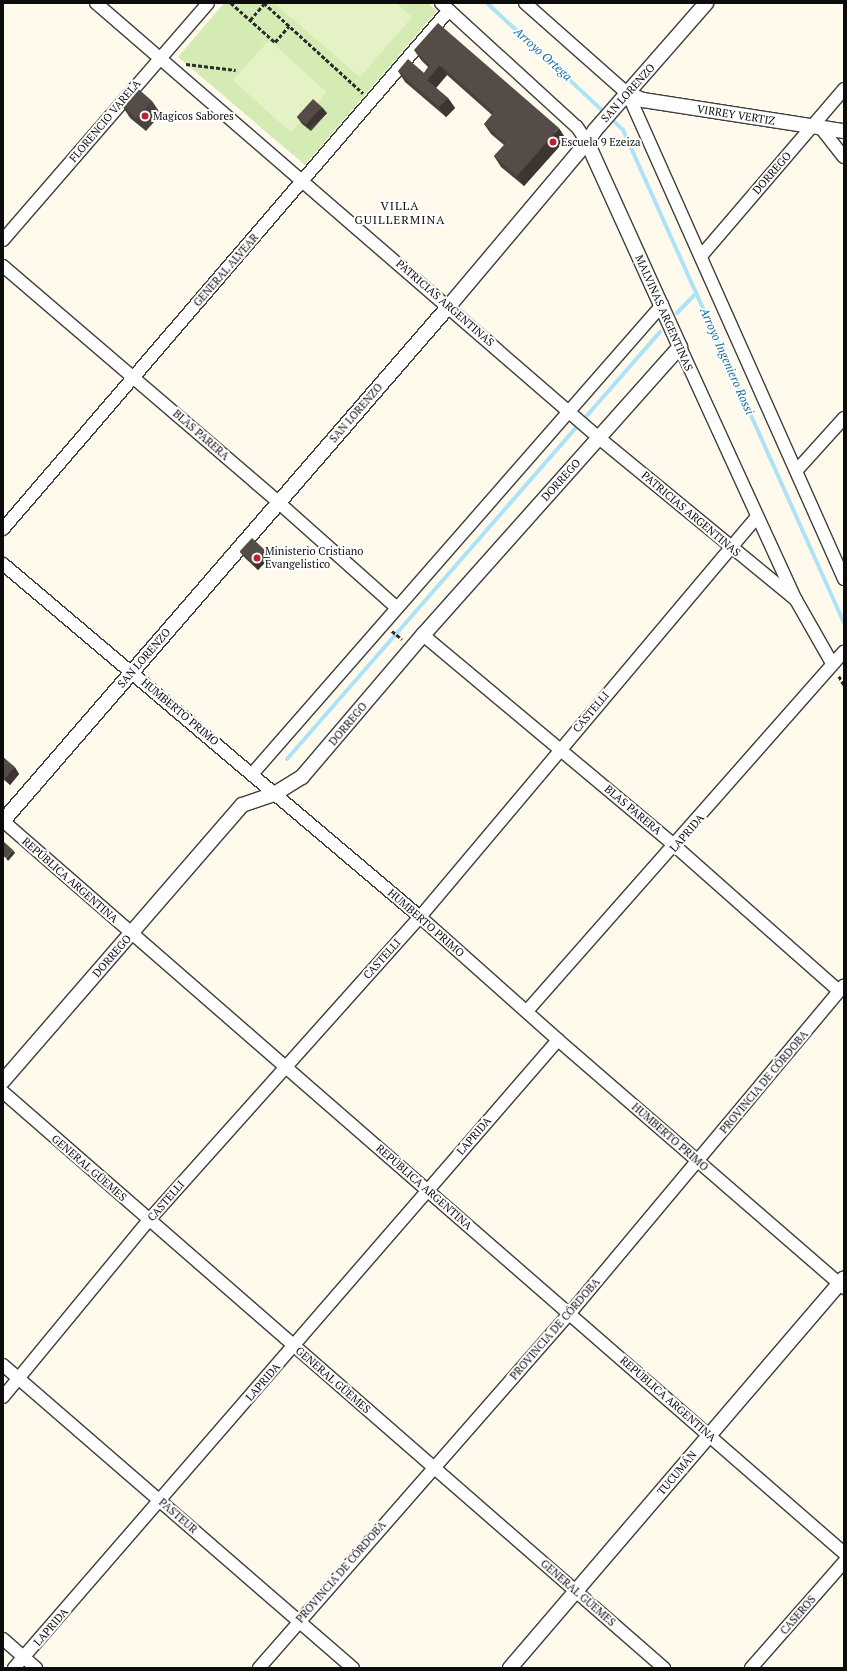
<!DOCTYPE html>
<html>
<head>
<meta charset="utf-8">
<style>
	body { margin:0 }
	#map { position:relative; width:847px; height:1671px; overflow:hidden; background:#fffaeb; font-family:"PT Serif",serif }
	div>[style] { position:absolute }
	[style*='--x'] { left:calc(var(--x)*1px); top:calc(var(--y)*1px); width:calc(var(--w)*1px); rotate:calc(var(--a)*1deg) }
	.green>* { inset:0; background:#d4ebb3 }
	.pitch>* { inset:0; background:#e5f2c5; transform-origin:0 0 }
	.stream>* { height:4px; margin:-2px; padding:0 2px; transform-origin:2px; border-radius:2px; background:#ade2f9 }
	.path>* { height:2.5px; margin-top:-1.25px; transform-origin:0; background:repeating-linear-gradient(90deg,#2e2e2e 0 4px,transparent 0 6px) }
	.roads { filter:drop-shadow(1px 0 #3f3f3f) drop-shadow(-1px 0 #3f3f3f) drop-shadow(0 1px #3f3f3f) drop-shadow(0 -1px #3f3f3f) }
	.minor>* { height:12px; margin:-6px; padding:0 6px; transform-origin:6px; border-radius:6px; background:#fff }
	.tertiary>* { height:14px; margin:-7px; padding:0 7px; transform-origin:7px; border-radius:7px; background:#fff }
	.wall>* { inset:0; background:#49413e }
	.shaded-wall>* { inset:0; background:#3c3532; transform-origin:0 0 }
	.building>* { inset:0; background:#554c48; transform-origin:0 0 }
	.dots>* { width:11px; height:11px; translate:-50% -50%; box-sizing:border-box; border:2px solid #fff; border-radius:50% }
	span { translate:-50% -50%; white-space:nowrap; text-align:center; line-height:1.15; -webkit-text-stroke:4px #fff; paint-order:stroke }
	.street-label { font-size:11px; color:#0c0c0c }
	.poi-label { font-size:11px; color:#0c0c0c }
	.left { translate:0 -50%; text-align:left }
	.water-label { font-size:12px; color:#106da3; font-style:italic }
	.neighbourhood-label { font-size:12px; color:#0c0c0c; letter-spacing:1px }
	.frame { position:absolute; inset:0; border:4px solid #0c0c0c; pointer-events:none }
</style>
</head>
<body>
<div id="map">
	<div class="green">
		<i style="clip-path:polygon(224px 3px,428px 3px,437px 11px,305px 165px,178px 57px)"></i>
	</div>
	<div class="pitch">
		<i style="clip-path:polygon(274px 3px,396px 3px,412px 17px,360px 77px)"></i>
		<i style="left:269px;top:40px;width:78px;height:54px;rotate:42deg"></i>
	</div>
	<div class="stream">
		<i style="--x:487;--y:3;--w:186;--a:43"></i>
		<i style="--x:623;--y:130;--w:540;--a:65.85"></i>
		<i style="--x:677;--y:313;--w:28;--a:-46"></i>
		<i style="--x:584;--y:419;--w:116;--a:-48.9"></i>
		<i style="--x:287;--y:759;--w:441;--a:-48.9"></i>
	</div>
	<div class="path">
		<i style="--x:231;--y:3;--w:59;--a:41.6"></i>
		<i style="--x:275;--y:42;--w:21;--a:-49"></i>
		<i style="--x:264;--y:3;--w:134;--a:42.3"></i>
		<i style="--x:250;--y:20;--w:23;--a:-49"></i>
		<i style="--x:186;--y:64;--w:50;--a:6.8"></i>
		<i style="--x:392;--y:631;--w:13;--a:39"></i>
		<i style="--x:839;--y:676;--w:10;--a:61"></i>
	</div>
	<div class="roads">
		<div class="minor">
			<i style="--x:96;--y:3;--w:665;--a:40.85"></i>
			<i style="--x:599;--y:438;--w:255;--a:39.4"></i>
			<i style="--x:441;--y:3;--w:184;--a:42.4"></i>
			<i style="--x:577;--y:127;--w:18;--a:56"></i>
			<i style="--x:525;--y:3;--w:137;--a:41.5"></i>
			<i style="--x:628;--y:94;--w:531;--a:65.99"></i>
			<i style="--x:821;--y:128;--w:37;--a:52"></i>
			<i style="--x:3;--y:240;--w:313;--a:-49.1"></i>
			<i style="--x:701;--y:256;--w:220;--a:-49.4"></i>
			<i style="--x:3;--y:266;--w:362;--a:40.6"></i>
			<i style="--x:278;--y:502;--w:158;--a:41.7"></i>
			<i style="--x:680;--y:347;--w:278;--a:65.4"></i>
			<i style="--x:796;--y:600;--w:73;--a:60.3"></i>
			<i style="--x:797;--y:470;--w:70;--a:-47.9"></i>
			<i style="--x:3;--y:529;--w:684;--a:-49.33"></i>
			<i style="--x:3;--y:564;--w:546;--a:40.25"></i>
			<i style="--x:420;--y:917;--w:185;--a:41.7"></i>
			<i style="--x:558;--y:1040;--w:379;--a:40.9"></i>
			<i style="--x:423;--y:635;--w:329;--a:39.9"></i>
			<i style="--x:675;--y:846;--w:219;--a:41.5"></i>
			<i style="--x:253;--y:773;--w:622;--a:-48.85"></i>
			<i style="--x:3;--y:821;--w:1115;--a:41.04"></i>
			<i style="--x:527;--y:1011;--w:479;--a:-48.6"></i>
			<i style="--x:3;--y:1092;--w:877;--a:41.07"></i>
			<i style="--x:3;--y:1365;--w:463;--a:40.9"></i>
			<i style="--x:3;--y:1397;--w:229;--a:-50.5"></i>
			<i style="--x:149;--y:1220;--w:407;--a:-48.2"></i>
			<i style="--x:420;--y:917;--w:522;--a:-49.9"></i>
			<i style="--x:3;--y:1639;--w:44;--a:41.3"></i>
			<i style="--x:14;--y:1668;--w:831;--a:-49.1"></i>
			<i style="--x:259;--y:1668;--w:472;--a:-48.8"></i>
			<i style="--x:570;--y:1313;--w:427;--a:-50.1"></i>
			<i style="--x:751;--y:1668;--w:141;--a:-48.7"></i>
		</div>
		<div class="tertiary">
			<i style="--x:628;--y:94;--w:16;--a:22"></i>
			<i style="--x:643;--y:100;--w:203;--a:8.8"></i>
			<i style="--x:3;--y:821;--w:681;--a:-49.11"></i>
			<i style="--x:449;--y:306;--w:214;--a:-49.9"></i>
			<i style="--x:587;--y:142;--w:14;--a:-56"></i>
			<i style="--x:595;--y:130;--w:169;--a:-48.8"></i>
			<i style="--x:3;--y:1081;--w:365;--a:-49.1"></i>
			<i style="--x:242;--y:805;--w:36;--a:-19"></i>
			<i style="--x:276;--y:793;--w:31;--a:-32"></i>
			<i style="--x:302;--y:777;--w:187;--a:-49.6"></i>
			<i style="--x:423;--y:635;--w:386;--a:-48.3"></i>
			<i style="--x:680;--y:347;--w:225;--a:-114.4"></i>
			<i style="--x:510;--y:1668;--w:513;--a:-49.42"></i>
		</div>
	</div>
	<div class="wall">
		<i style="clip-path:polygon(414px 50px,566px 139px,524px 186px,501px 167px,494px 156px,504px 145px,491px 134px,484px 124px,492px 115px,447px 75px,436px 88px,448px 98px,455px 108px,446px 117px,405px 82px,398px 71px,424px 73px,428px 67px,421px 60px)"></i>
		<i style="clip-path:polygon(152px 101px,161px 114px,146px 131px,130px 118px,121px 104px)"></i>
		<i style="clip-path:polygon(327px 113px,311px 131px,302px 124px,297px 117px)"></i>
		<i style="clip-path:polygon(265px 550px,270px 557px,258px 570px,245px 558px,240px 552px)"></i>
		<i style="clip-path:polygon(3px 757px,19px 774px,10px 785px,3px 779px)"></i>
	</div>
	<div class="shaded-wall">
		<i style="clip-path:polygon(440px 65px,447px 75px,434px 90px,427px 80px)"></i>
		<i style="clip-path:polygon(448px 98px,455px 108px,446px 117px,439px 107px)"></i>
		<i style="left:322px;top:107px;width:8px;height:24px;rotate:50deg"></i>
		<i style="clip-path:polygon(559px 128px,566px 139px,524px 186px,517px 176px)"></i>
		<i style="clip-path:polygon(265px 550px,270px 557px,258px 570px,253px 564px)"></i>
		<i style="clip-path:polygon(15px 767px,19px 774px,10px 785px,5px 778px)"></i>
		<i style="clip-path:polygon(13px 850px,15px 853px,8px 861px,6px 858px)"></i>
	</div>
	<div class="building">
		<i style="clip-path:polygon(438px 23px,559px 128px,517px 176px,494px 156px,506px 143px,484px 124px,494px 112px,440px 65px,427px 80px,448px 98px,439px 107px,398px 71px,408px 59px,424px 73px,430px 65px,414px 50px)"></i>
		<i style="left:136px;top:87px;width:21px;height:23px;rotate:41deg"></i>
		<i style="left:313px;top:99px;width:12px;height:24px;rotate:42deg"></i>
		<i style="left:252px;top:538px;width:18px;height:18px;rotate:43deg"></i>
		<i style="clip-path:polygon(3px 757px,15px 767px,5px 778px,3px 776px)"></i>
		<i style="clip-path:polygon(3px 841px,13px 850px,6px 858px,3px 856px)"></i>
	</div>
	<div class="dots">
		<i style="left:145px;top:116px;background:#c21e31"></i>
		<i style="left:553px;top:142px;background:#c21e31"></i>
		<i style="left:257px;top:558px;background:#c21e31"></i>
	</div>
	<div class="street-label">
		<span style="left:628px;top:93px;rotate:-48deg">SAN LORENZO</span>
		<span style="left:736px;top:115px;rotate:9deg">VIRREY VERTIZ</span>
		<span style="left:105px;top:121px;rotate:-50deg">FLORENCIO VARELA</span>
		<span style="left:772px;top:173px;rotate:-49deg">DORREGO</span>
		<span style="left:226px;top:270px;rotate:-49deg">GENERAL ALVEAR</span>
		<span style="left:445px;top:303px;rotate:41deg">PATRICIAS ARGENTINAS</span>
		<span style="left:664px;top:313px;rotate:66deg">MALVINAS ARGENTINAS</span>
		<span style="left:356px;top:413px;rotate:-49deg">SAN LORENZO</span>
		<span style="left:201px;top:435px;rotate:41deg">BLAS PARERA</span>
		<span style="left:561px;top:480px;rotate:-48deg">DORREGO</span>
		<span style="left:691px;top:514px;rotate:40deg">PATRICIAS ARGENTINAS</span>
		<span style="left:144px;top:658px;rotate:-49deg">SAN LORENZO</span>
		<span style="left:180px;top:712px;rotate:40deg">HUMBERTO PRIMO</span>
		<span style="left:591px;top:712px;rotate:-50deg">CASTELLI</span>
		<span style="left:348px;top:724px;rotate:-50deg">DORREGO</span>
		<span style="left:633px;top:810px;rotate:40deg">BLAS PARERA</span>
		<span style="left:687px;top:833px;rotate:-49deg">LAPRIDA</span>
		<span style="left:70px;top:880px;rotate:41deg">REPÚBLICA ARGENTINA</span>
		<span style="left:426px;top:923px;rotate:41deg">HUMBERTO PRIMO</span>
		<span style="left:112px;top:956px;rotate:-49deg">DORREGO</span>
		<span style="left:382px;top:959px;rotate:-48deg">CASTELLI</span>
		<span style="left:764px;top:1082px;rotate:-50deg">PROVINCIA DE CÓRDOBA</span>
		<span style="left:474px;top:1136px;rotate:-49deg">LAPRIDA</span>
		<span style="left:670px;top:1137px;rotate:41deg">HUMBERTO PRIMO</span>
		<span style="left:89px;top:1168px;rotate:41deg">GENERAL GÜEMES</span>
		<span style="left:424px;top:1187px;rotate:41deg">REPÚBLICA ARGENTINA</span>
		<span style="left:166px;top:1201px;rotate:-49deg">CASTELLI</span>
		<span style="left:555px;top:1329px;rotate:-49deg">PROVINCIA DE CÓRDOBA</span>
		<span style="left:333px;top:1380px;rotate:41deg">GENERAL GÜEMES</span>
		<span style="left:263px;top:1382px;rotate:-49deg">LAPRIDA</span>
		<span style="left:668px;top:1399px;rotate:41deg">REPÚBLICA ARGENTINA</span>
		<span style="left:677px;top:1473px;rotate:-50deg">TUCUMÁN</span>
		<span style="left:178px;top:1516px;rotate:41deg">PASTEUR</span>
		<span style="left:341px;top:1572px;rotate:-49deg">PROVINCIA DE CÓRDOBA</span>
		<span style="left:578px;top:1593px;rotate:41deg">GENERAL GÜEMES</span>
		<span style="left:798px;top:1615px;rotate:-49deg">CASEROS</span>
		<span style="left:51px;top:1627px;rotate:-49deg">LAPRIDA</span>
	</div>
	<div class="poi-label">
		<span class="left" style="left:153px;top:116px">Magicos Sabores</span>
		<span class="left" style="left:561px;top:142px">Escuela 9 Ezeiza</span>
		<span class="left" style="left:265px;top:558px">Ministerio Cristiano<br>Evangelistico</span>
	</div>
	<div class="water-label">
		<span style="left:543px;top:54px;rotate:42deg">Arroyo Ortega</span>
		<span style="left:727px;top:361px;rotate:66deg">Arroyo Ingeniero Rossi</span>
	</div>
	<div class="neighbourhood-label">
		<span style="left:400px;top:213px">VILLA<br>GUILLERMINA</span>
	</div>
	<div class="frame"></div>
</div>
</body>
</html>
